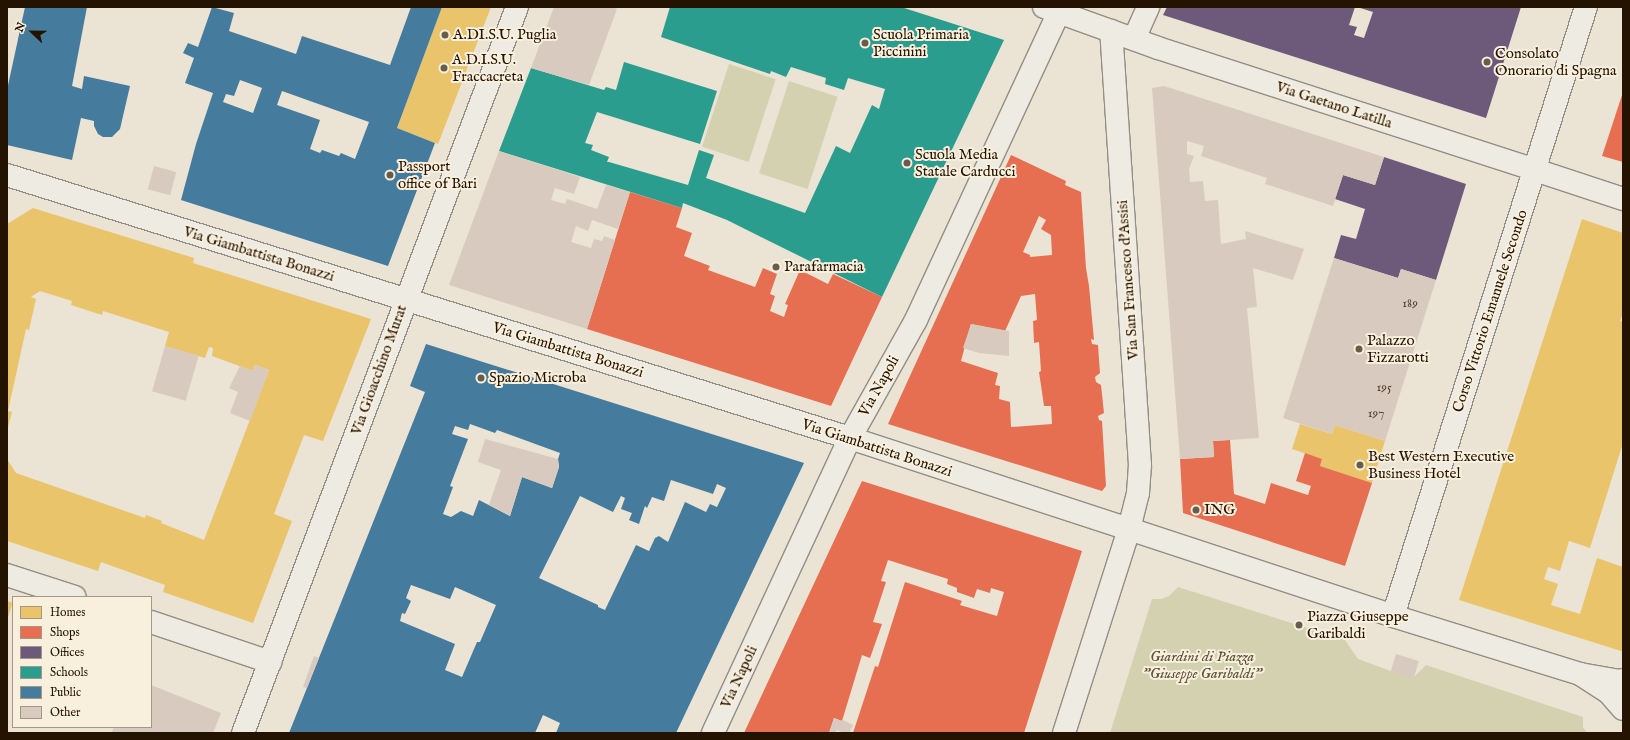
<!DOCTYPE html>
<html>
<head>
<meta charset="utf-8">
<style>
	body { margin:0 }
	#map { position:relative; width:1630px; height:740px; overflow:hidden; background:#ebe3d4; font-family:"IM FELL English",serif }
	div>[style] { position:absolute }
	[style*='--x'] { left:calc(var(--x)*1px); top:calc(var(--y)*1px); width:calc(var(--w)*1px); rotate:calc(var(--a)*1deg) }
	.green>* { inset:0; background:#d4d1b0; transform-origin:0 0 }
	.homes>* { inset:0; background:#e9c46a; transform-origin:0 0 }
	.shops>* { inset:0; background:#e76f51 }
	.offices>* { inset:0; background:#6d597a }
	.schools>* { inset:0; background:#2a9d8f }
	.public>* { inset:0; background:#457b9d }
	.building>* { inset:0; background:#d9cabf; transform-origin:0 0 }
	.roads { filter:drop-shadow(1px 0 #948d83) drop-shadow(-1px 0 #948d83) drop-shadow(0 1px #948d83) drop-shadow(0 -1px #948d83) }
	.minor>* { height:22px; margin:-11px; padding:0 11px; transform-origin:11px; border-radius:11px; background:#eeebe3 }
	.tertiary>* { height:22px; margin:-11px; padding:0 11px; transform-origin:11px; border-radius:11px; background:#eeebe3 }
	.dots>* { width:11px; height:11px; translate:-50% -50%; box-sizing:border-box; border:2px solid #f8efdd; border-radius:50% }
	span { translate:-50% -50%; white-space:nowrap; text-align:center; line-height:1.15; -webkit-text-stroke:4px #f8efdd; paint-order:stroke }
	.number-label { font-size:13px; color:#524130 }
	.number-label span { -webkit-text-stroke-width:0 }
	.poi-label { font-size:15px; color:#251301 }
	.left { translate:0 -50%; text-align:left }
	.street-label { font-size:15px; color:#251301 }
	.park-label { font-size:15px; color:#5c5134; font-style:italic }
	.frame { position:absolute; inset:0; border:8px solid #251301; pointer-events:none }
	.legend { position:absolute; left:12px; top:596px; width:140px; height:132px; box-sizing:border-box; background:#f8efdd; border:1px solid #a49785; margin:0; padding:5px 7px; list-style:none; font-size:12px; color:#251301 }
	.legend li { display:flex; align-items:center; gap:8px; height:20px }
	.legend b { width:20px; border:1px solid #a49785 }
	.north { position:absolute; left:12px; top:12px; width:40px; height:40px; -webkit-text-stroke:3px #f8efdd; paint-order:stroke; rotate:292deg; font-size:11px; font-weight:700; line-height:16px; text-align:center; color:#251301 }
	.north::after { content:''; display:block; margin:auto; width:14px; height:18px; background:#251301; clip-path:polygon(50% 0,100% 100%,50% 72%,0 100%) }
</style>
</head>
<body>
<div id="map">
	<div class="green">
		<i style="left:729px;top:64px;width:49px;height:87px;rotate:18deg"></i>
		<i style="left:789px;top:81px;width:51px;height:97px;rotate:18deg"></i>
		<i style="clip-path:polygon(1178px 587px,1345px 640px,1358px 659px,1391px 671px,1414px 677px,1426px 665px,1583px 717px,1583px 727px,1587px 733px,1110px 733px,1152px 599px,1161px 599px,1169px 596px)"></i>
	</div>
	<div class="homes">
		<i style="clip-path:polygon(442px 7px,491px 7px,438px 144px,397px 128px)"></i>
		<i style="clip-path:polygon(33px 208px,194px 258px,193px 263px,371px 319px,323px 441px,304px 435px,274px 514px,292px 521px,253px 623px,163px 592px,165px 585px,101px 562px,98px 571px,7px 541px,7px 459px,16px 473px,145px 518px,146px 515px,162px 521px,161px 523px,204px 540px,269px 370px,255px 365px,253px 371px,212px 356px,213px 348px,209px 347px,205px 358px,165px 346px,169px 332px,103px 311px,102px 315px,71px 305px,72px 301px,40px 291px,31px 297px,36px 299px,29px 330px,26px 329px,8px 411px,12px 412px,7px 431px,7px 224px)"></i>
		<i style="clip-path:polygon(1582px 219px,1623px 233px,1623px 312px,1620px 321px,1623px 322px,1623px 443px,1590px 548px,1569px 541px,1560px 571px,1548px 567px,1544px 579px,1558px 584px,1551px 605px,1580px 614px,1597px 558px,1623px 567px,1623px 650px,1621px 651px,1459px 600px)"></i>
		<i style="clip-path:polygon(1300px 424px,1332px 434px,1335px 425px,1385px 441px,1372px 483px,1320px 466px,1322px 459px,1292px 449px)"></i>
		<i style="left:7px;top:601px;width:6px;height:78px;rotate:18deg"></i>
	</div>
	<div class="shops">
		<i style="clip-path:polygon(1623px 92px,1623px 162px,1602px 156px)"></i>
		<i style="clip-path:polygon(evenodd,1011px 155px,1066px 181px,1065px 185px,1081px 192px,1086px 268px,1089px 286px,1094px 340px,1091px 339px,1092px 344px,1098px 345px,1100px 373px,1095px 377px,1096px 382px,1101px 385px,1104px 413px,1098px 416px,1099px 420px,1102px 421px,1106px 486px,1102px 491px,888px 424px,1011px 155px,1039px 216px,1046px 220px,1041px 229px,1051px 235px,1052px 255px,1030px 257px,1030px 255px,1023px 252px,1039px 216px,1011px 155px,1035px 294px,1037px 320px,1033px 321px,1034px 343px,1039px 342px,1041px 371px,1039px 372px,1044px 406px,1051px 406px,1052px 424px,1011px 427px,1010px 402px,999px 399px,1000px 386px,995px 385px,998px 373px,961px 361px,971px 324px,1005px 331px,1021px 296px,1035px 294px)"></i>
		<i style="clip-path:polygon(630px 192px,682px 208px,676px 227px,692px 233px,684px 256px,710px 266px,708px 270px,755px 287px,763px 268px,777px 274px,770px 294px,775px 296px,770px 311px,784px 317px,788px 305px,785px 304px,800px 270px,828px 284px,833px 274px,882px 297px,831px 406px,587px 329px)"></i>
		<i style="clip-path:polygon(1230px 440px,1234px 494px,1265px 504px,1271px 483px,1308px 495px,1311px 486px,1296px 481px,1305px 453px,1322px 459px,1320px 466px,1372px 483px,1345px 566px,1183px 513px,1180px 459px,1214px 457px,1213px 441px)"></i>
		<i style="clip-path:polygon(862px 481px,1082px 551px,1024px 733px,853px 733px,875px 666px,878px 667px,905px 582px,962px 601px,960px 605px,997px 616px,1004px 592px,991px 588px,990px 593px,977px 589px,974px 598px,957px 592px,957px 588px,947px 584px,948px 579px,888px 560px,881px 581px,886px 582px,873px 622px,882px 624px,870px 658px,862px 655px,842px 721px,834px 718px,829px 733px,744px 733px)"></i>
	</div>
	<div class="offices">
		<i style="clip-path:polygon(1167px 7px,1355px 7px,1349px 25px,1357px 27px,1354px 35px,1364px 38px,1373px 12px,1357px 7px,1521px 7px,1486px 118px,1163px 15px)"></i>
		<i style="clip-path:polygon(1384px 157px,1466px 184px,1436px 280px,1401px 269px,1398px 278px,1334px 258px,1341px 235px,1356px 239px,1365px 209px,1335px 199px,1343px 175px,1375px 185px)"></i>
	</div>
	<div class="schools">
		<i style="clip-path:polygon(670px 7px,901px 7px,1004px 40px,882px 297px,727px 220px,683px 203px,682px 208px,499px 151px,531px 68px,604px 90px,606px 87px,616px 90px,624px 62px,717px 91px,700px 144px,597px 112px,585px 143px,593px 145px,591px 150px,609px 157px,607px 162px,609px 162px,688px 185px,699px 150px,714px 155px,706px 178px,805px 213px,836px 146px,850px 153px,872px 105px,879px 109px,885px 89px,848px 78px,844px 90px,825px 84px,826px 78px,791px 67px,786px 77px,771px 71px,770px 74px,661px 37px)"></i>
	</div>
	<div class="public">
		<i style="clip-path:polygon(25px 7px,87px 7px,72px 86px,82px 89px,84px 76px,130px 86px,120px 129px,112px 137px,103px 137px,98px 134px,94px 126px,94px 121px,81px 118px,72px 160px,7px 145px,7px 90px)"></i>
		<i style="clip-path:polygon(evenodd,212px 7px,234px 13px,229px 31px,296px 54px,302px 36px,390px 65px,411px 7px,442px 7px,397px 128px,435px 143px,388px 266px,181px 200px,196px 144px,213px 93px,185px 83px,194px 58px,183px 53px,188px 43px,198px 47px,212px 7px,240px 80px,262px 88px,253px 113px,223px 102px,226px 94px,234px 96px,240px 80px,212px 7px,282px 91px,369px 122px,355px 159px,341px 153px,339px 156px,322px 150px,320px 153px,310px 149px,320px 120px,277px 105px,282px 91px)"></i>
		<i style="clip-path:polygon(evenodd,426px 344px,804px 463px,676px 733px,556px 733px,560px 723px,543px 715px,535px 733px,289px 733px,425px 392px,410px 386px,426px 344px,470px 424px,495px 433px,497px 430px,560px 453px,558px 459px,559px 467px,552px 488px,522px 477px,510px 516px,479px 500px,473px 516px,461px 511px,451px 517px,443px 514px,453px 487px,450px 486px,468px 439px,452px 434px,455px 426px,468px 430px,470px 424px,426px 344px,671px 480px,713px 494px,717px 484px,726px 488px,717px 507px,710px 504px,706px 512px,685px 502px,668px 542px,659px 536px,655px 538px,649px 551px,636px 545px,605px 610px,598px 607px,598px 605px,539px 578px,580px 496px,613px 512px,621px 496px,625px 498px,621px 509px,632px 513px,629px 520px,639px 524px,645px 506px,647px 508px,652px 497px,664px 501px,671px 480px,426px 344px,411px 585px,450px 599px,455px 587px,496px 605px,480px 642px,477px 642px,462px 677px,445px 670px,455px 644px,400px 621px,402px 613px,405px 614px,411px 601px,406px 598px,411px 585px)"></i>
	</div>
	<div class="building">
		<i style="clip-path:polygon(554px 7px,610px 7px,617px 9px,589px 85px,531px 68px)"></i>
		<i style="clip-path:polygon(1164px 86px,1384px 157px,1375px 185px,1343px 175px,1333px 206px,1265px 184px,1267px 178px,1201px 156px,1204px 146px,1187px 141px,1187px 154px,1194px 156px,1189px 169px,1190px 182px,1203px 181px,1205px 201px,1218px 200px,1221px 244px,1246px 239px,1245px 231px,1304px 249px,1293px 280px,1253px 268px,1257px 307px,1247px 308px,1259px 438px,1213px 441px,1214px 457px,1180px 459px,1152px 88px)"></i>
		<i style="clip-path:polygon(499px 151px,580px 177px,574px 194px,555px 188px,551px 200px,565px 204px,567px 199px,597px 209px,606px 185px,630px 192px,618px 229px,592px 220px,588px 231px,576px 226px,571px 242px,591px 248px,594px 239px,602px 241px,604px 236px,615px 240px,587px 329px,449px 285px)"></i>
		<i style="left:154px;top:166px;width:23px;height:24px;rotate:15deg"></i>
		<i style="clip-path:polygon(1334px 258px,1398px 278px,1401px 269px,1436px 280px,1385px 441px,1335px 425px,1332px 434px,1283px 418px)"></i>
		<i style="clip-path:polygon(971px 324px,1009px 331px,1009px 356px,979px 353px,963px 348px)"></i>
		<i style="left:165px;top:346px;width:35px;height:47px;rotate:16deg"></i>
		<i style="clip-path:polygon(255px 365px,269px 370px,250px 421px,230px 413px,238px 392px,229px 388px,240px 366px,253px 371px)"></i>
		<i style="clip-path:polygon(485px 439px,558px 459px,559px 467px,552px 488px,522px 477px,510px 516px,489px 505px,501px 470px,478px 462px)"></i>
		<i style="left:1396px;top:654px;width:24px;height:18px;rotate:17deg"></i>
		<i style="clip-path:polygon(314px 656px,319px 658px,307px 688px,303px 687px)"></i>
		<i style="clip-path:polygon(151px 685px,221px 713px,213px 733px,112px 732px,114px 727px,151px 727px)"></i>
		<i style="clip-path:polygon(834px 718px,842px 721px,843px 720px,853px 725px,849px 733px,844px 733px,837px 730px,835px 733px,829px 733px)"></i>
	</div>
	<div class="roads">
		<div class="minor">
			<i style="--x:1044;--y:7;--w:121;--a:19.8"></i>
			<i style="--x:1158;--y:48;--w:396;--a:17.9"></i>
			<i style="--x:1134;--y:39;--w:35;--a:-66"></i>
			<i style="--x:7;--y:175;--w:883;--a:17.33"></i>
			<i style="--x:850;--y:438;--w:293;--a:18.1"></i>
			<i style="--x:1129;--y:529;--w:37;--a:-76"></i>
			<i style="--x:1138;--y:493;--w:28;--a:-86"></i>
			<i style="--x:1140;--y:465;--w:435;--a:-93.8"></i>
			<i style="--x:7;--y:575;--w:71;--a:17.9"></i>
			<i style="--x:151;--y:622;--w:126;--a:18.6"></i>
			<i style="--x:1580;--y:674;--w:39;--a:10"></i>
			<i style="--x:1618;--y:681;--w:5;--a:-11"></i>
			<i style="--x:243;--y:733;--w:776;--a:-69.32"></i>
			<i style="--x:713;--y:733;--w:325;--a:-65.1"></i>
			<i style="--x:850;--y:438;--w:135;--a:-60.8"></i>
			<i style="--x:916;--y:320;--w:345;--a:-65.1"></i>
		</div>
		<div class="tertiary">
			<i style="--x:1535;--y:170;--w:93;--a:18.2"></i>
			<i style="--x:1393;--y:616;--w:639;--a:-72.42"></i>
			<i style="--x:1064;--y:733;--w:214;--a:-72.3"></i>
			<i style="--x:1129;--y:529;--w:278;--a:18.2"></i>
			<i style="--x:1393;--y:616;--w:196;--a:17.2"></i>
			<i style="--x:1580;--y:674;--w:35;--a:33"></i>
			<i style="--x:1609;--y:693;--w:21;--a:49"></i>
		</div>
	</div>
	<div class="dots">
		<i style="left:445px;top:35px;background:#6a5c4b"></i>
		<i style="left:865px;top:43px;background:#6a5c4b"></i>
		<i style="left:1487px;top:62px;background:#6a5c4b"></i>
		<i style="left:444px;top:68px;background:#6a5c4b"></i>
		<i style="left:907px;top:163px;background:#6a5c4b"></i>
		<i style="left:390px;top:175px;background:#6a5c4b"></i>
		<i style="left:776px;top:267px;background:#6a5c4b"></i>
		<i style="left:1359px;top:349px;background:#6a5c4b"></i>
		<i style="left:481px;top:378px;background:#6a5c4b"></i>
		<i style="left:1360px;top:465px;background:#6a5c4b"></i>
		<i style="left:1196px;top:510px;background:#6a5c4b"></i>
		<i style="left:1299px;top:625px;background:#6a5c4b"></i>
	</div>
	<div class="number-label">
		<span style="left:1410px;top:304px">189</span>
		<span style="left:1384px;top:388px">195</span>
		<span style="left:1376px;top:414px">197</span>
	</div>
	<div class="poi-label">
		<span class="left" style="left:873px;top:43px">Scuola Primaria<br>Piccinini</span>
		<span class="left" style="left:453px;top:35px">A.DI.S.U. Puglia</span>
		<span class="left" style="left:1495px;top:62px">Consolato<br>Onorario di Spagna</span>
		<span class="left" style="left:452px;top:68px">A.D.I.S.U.<br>Fraccacreta</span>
		<span class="left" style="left:915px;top:163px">Scuola Media<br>Statale Carducci</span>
		<span class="left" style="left:398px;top:175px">Passport<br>office of Bari</span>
		<span class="left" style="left:784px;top:267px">Parafarmacia</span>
		<span class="left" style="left:1367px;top:349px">Palazzo<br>Fizzarotti</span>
		<span class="left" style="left:489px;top:378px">Spazio Microba</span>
		<span class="left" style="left:1368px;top:465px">Best Western Executive<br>Business Hotel</span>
		<span class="left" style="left:1204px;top:510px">ING</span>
		<span class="left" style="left:1307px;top:625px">Piazza Giuseppe<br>Garibaldi</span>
	</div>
	<div class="street-label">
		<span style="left:1334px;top:105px;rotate:18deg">Via Gaetano Latilla</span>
		<span style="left:259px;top:254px;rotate:17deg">Via Giambattista Bonazzi</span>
		<span style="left:1128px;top:280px;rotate:-94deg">Via San Francesco d'Assisi</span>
		<span style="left:1490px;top:311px;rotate:-72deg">Corso Vittorio Emanuele Secondo</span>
		<span style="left:568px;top:350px;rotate:17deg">Via Giambattista Bonazzi</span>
		<span style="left:379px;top:370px;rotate:-70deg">Via Gioacchino Murat</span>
		<span style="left:879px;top:386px;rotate:-61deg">Via Napoli</span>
		<span style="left:877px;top:448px;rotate:18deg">Via Giambattista Bonazzi</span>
		<span style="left:739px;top:677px;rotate:-65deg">Via Napoli</span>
	</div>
	<div class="park-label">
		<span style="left:1202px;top:665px">Giardini di Piazza<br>"Giuseppe Garibaldi"</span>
	</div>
	<div class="frame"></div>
	<ul class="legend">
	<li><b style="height:11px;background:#e9c46a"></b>Homes</li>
	<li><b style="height:11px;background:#e76f51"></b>Shops</li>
	<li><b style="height:11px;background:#6d597a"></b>Offices</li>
	<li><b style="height:11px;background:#2a9d8f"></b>Schools</li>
	<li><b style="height:11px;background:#457b9d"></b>Public</li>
	<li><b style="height:11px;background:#d9cabf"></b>Other</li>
	</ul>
	<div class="north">N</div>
</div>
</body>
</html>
